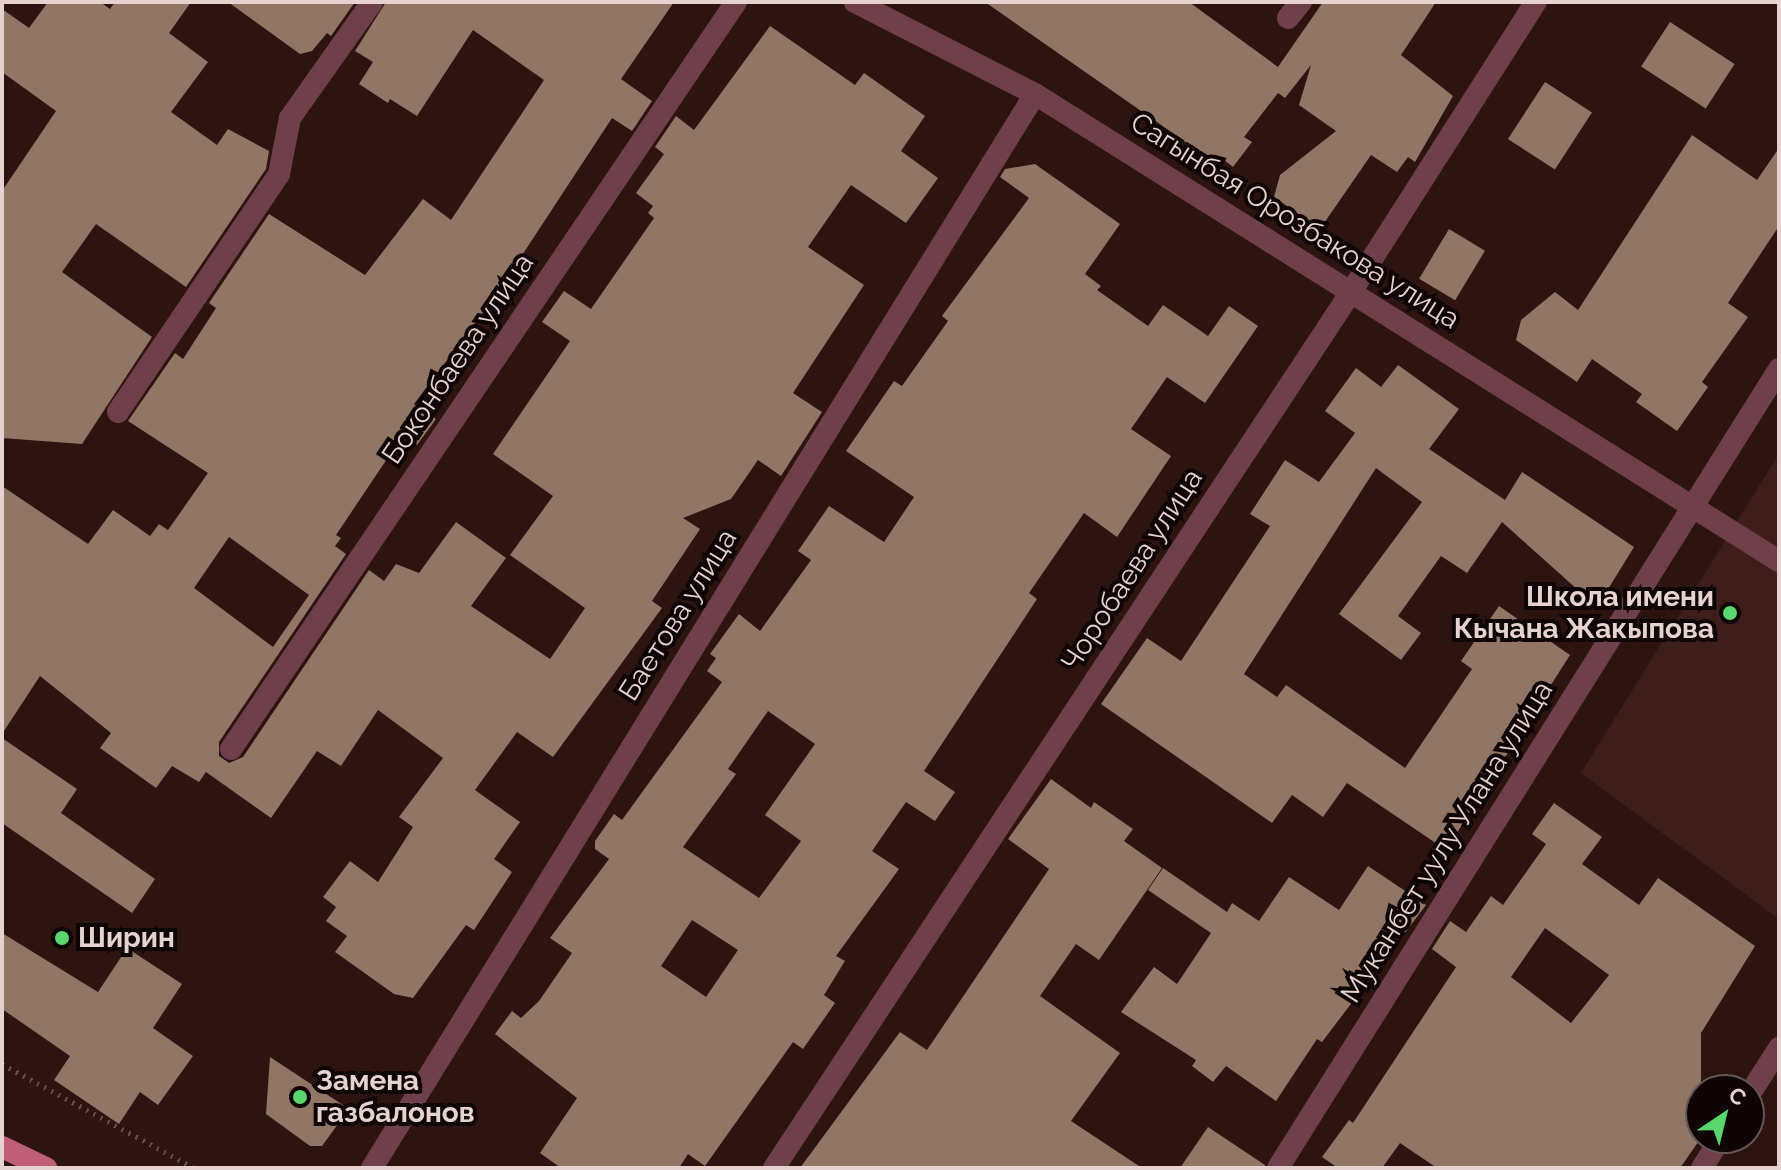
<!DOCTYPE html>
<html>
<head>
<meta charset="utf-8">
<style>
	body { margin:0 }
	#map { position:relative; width:1781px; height:1170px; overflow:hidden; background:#2e1411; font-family:Raleway,sans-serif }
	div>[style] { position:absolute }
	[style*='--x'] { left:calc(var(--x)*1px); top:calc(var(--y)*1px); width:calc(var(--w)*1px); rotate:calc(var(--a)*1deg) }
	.built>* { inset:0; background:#3d1e1b }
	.building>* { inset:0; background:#917565; transform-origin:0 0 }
	.path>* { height:5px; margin-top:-2.5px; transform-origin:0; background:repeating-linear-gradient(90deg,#664e4c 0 2px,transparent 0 8px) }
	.minor>* { height:22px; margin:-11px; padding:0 11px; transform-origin:11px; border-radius:11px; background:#6e404b }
	.tertiary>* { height:22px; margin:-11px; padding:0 11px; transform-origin:11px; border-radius:11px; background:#6e404b }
	.primary>* { height:22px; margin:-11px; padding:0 11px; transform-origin:11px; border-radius:11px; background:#bf5f79 }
	.dots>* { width:22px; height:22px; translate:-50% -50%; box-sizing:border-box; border:4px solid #0e0504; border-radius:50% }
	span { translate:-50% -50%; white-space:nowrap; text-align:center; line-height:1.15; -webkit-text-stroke:8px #0e0504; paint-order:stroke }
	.street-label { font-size:28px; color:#e6d3d1 }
	.poi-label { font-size:28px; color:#e6d3d1; font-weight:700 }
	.right { translate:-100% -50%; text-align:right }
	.left { translate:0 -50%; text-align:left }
	.frame { position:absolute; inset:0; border:4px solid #e6d3d1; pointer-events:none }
	.north { position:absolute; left:1685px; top:1074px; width:80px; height:80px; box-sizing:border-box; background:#0e0504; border:2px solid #645756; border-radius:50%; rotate:35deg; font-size:22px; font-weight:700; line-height:32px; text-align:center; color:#e6d3d1 }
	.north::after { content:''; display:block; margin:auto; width:28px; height:36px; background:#5bd56d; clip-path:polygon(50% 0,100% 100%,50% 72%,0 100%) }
</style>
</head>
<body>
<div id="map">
	<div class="built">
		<i style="clip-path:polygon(1779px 454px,1779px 919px,1581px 773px)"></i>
	</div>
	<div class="building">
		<i style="clip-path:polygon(48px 2px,100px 2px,110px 9px,115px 2px,191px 2px,169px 33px,208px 62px,171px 112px,217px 145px,228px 129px,269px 151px,266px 169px,186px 287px,96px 224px,62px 272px,152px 337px,82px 444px,2px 438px,2px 191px,56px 111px,2px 72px,2px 9px,29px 28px)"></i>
		<i style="clip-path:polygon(228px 2px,355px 2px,331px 36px,327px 33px,312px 51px,300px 54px)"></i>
		<i style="clip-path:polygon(evenodd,386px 2px,674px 2px,621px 79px,652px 101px,632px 131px,612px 118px,494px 298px,414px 404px,436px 419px,417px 445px,403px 435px,336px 535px,341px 538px,335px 546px,346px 554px,219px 742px,219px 756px,229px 763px,243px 757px,369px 570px,384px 581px,396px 564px,419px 573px,456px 522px,506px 558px,471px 606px,550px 659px,585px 608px,510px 555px,553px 496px,493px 454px,570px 341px,542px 322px,564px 291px,591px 309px,654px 218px,648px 213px,653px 206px,636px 193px,664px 154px,655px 147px,676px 116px,694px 130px,770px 26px,855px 85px,864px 73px,925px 116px,901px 151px,938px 178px,906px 223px,851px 185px,808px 247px,864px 285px,793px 393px,822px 412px,781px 476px,758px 460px,731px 499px,683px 518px,700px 529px,652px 601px,662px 608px,553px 757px,517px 732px,475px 790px,520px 822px,494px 859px,512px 872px,474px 930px,466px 925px,413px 998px,394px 994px,335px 952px,347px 936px,326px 921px,336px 907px,323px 897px,350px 861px,378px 882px,413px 827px,399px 817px,443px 758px,378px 710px,341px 766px,317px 751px,271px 818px,206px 772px,199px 782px,172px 766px,156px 788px,100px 748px,111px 733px,40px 676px,2px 734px,2px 486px,88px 544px,113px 510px,150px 536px,159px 524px,168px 530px,208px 473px,128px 421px,175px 353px,183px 359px,216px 308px,209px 303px,269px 214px,365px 275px,423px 199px,451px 220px,544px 80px,473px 30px,417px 116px,390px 99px,388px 103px,359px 84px,373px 62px,355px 51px,386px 2px,229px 537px,309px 595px,273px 647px,194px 588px,229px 537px)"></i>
		<i style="clip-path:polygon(985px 2px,1189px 2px,1278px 67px,1323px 2px,1436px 2px,1401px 55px,1453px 96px,1415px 162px,1408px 157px,1397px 172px,1371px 155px,1320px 229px,1274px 197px,1280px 175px,1336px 131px,1299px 105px,1311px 65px,1285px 98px,1278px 93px,1244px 137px,1252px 142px,1233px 167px,1224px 160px,1220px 166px)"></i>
		<i style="left:1670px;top:22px;width:77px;height:53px;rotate:33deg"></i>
		<i style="left:1545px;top:82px;width:56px;height:68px;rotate:33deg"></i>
		<i style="clip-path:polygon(1692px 135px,1757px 180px,1779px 148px,1779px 226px,1728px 303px,1748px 317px,1702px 382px,1708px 387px,1677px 431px,1636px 402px,1642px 394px,1592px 359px,1577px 382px,1516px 340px,1521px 320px,1555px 292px,1578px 310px)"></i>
		<i style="clip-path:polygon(evenodd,1035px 164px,1120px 224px,1085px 274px,1101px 286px,1097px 290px,1148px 326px,1163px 305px,1208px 336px,1229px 306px,1258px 326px,1205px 403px,1167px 377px,1131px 429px,1171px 456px,1117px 537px,1084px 513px,1029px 593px,1037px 599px,924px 771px,955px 792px,935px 821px,906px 802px,872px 851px,899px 869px,836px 956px,845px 961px,824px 995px,835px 1003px,803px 1049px,793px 1042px,705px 1166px,688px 1154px,679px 1168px,561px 1168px,540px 1153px,577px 1098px,495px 1034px,512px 1011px,521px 1018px,539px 1001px,572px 953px,550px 938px,609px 859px,595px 849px,595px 841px,614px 814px,622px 820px,722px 682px,707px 671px,716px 658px,710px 654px,739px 614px,760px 631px,811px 560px,798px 551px,829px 506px,884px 542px,914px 497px,846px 451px,894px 381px,902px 386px,948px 321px,942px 316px,1029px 198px,1000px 177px,1005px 169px,1035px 164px,768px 711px,815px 744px,765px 815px,801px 841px,759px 898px,683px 847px,736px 774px,728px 769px,768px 711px,1035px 164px,692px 920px,738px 950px,706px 997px,661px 966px,692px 920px)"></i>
		<i style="left:1449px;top:229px;width:42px;height:58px;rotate:31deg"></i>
		<i style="clip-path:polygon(1398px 365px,1459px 409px,1429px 449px,1505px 500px,1522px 472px,1634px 547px,1597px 607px,1502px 522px,1467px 573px,1441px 556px,1398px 616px,1421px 633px,1401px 660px,1339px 614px,1422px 502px,1376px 468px,1244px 674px,1277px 697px,1286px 685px,1405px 768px,1472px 669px,1461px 661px,1499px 606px,1570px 655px,1446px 850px,1347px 783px,1323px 817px,1292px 795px,1272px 823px,1101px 704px,1147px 638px,1181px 661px,1270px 526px,1250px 514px,1285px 460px,1319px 482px,1355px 433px,1325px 411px,1356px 368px,1381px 387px)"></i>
		<i style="clip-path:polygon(2px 738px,77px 789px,61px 813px,155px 879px,132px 913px,2px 823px)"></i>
		<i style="clip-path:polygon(1051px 779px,1091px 808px,1094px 802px,1133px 829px,1124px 841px,1162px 868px,1099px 960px,1076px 944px,1040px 996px,1120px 1053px,1071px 1121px,1142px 1168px,800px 1168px,900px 1032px,927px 1050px,1049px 869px,1008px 839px)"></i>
		<i style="clip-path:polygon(evenodd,1554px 803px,1602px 837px,1582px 864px,1639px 905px,1658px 878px,1755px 946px,1701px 1033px,1701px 1138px,1680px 1168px,1437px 1168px,1400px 1143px,1382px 1168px,1338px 1168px,1322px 1157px,1349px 1120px,1353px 1123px,1456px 967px,1432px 949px,1450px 921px,1466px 932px,1491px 896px,1503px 905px,1546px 844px,1532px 834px,1554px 803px,1545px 928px,1609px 975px,1571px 1023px,1511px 977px,1545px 928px)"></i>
		<i style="clip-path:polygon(1368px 866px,1426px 905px,1322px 1042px,1317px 1039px,1276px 1101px,1226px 1066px,1213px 1082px,1192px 1066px,1196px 1060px,1121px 1012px,1154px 967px,1177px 984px,1211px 933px,1148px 890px,1163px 868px,1227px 912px,1232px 903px,1259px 921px,1289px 877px,1339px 910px)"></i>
		<i style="clip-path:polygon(2px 933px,98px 992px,127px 948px,182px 984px,153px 1028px,193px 1056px,158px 1105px,140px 1092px,119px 1124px,54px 1080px,70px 1056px,2px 1009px)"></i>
		<i style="clip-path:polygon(270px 1057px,349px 1109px,322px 1146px,310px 1146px,266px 1114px)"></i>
		<i style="clip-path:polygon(1208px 1127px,1265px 1165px,1264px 1168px,1180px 1168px)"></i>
	</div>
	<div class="path">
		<i style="--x:2;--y:1064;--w:218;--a:28.4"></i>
	</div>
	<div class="minor">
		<i style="--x:1288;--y:18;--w:21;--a:-51"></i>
		<i style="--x:118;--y:412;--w:287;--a:-55.9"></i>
		<i style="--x:279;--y:174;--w:57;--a:-78.9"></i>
		<i style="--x:290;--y:118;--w:142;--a:-54.7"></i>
		<i style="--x:231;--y:749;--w:902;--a:-55.94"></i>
		<i style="--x:1749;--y:1095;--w:56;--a:-57.4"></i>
		<i style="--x:372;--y:1168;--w:1262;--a:-58.31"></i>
		<i style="--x:1278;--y:1168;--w:943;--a:-57.91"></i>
		<i style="--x:1702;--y:1168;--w:36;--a:-58"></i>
	</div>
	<div class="tertiary">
		<i style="--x:855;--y:2;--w:202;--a:27.1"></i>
		<i style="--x:1035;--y:94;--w:878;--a:32.12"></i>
		<i style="--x:774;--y:1168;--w:1049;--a:-56.63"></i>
		<i style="--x:1351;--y:292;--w:344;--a:-57.5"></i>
	</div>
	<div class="primary">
		<i style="--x:2;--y:1147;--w:49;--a:25.5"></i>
	</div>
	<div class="dots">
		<i style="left:1730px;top:613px;background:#5bd56d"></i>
		<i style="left:62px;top:938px;background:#5bd56d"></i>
		<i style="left:300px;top:1097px;background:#5bd56d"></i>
	</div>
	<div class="street-label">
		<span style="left:1295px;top:221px;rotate:32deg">Сагынбая Орозбакова улица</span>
		<span style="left:458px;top:359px;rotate:-56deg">Боконбаева улица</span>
		<span style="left:1132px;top:570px;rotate:-57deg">Чоробаева улица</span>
		<span style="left:678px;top:615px;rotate:-58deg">Баетова улица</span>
		<span style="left:1447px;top:842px;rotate:-58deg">Муканбет уулу Улана улица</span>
	</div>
	<div class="poi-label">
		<span class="right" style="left:1714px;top:613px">Школа имени<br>Кычана Жакыпова</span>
		<span class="left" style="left:78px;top:938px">Ширин</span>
		<span class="left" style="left:316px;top:1097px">Замена<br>газбалонов</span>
	</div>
	<div class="frame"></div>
	<div class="north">С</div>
</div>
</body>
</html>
